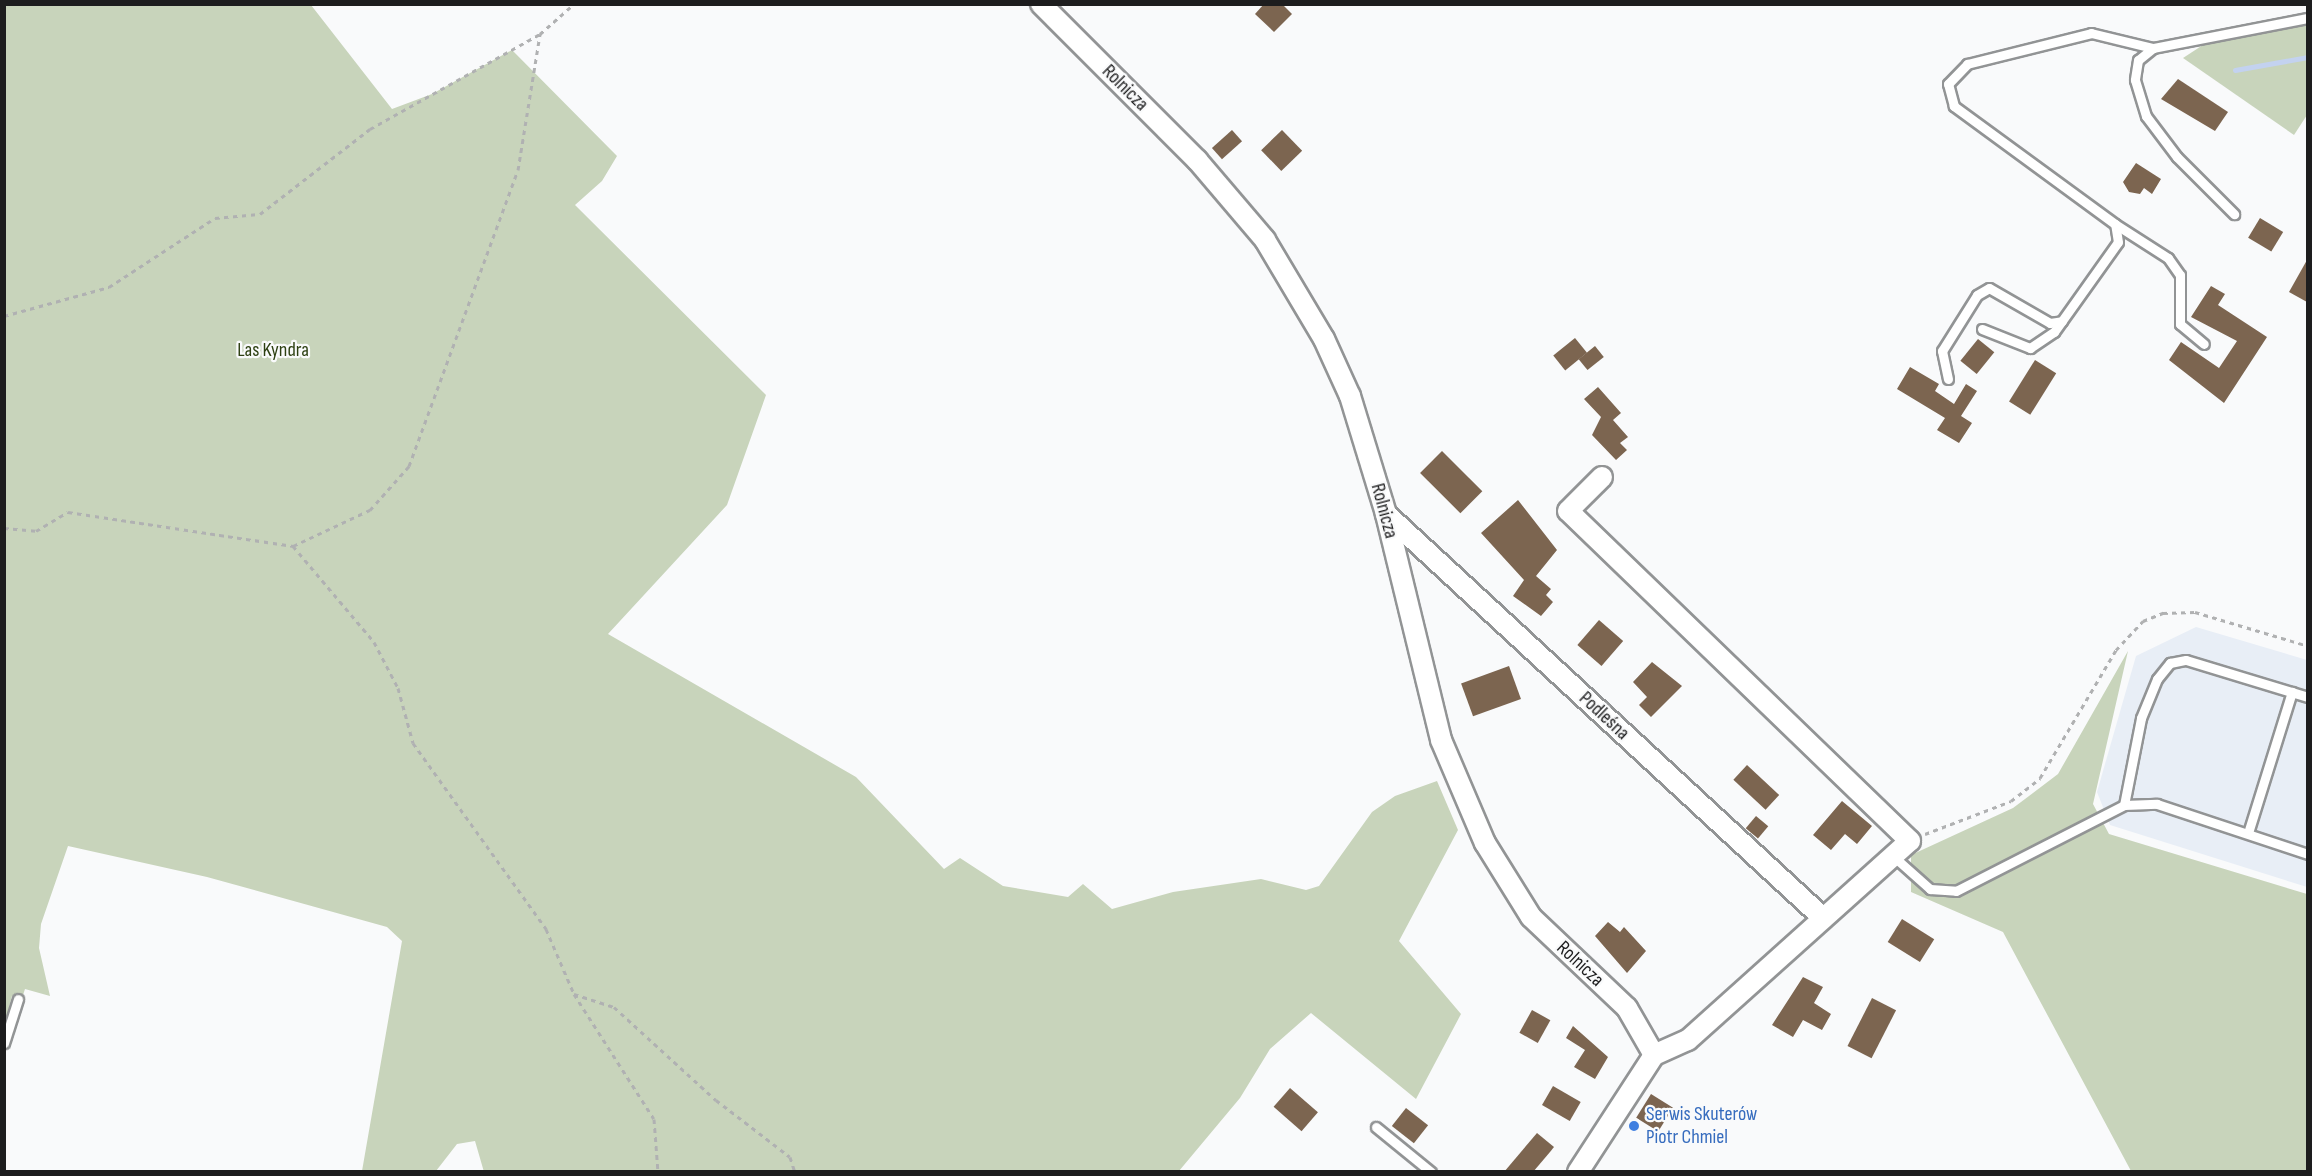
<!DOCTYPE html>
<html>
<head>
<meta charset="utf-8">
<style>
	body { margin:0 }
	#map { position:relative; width:2312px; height:1176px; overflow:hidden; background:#f9fafb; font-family:"Sofia Sans Condensed",sans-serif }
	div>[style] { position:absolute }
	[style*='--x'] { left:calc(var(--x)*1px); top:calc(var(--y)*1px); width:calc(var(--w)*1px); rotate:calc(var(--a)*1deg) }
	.built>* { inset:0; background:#e8eef6 }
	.green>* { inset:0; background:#c8d4bb }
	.stream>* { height:5px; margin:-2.5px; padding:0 2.5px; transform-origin:2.5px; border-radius:2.5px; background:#c3d2ef }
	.building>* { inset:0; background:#7c6550; transform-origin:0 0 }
	.path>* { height:3px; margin-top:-1.5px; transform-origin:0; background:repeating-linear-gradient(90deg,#b0b1b2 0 4.5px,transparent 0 9px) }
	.roads { filter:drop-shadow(2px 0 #929495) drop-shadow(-2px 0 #929495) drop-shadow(0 2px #929495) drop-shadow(0 -2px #929495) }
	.lane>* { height:9px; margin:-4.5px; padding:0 4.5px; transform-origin:4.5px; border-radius:4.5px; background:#fff }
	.street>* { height:20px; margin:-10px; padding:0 10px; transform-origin:10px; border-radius:10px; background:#fff }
	.dots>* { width:16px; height:16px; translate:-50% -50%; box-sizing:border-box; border:3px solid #f9fafb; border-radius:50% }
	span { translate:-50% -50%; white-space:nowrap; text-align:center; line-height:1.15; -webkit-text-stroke:4.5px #f9fafb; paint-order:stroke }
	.street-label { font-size:20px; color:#1d1d1e }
	.park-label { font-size:20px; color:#2d4012 }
	.shop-label { font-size:20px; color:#366cbe }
	.left { translate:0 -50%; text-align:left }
	.frame { position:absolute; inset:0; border:6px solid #1d1d1e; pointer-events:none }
</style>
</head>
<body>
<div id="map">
	<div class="built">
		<i style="clip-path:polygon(2196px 627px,2307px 660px,2307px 887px,2110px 825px,2097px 792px,2136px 656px)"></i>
	</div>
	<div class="green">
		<i style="clip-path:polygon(5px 5px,311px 5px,392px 109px,432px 94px,512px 50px,617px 156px,602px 181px,575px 205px,766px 395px,727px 505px,608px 634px,856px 777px,944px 869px,960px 858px,1003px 886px,1068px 897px,1083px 884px,1112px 909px,1173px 892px,1261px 879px,1306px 890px,1319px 886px,1372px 812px,1395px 796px,1437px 781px,1458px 830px,1399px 941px,1461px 1014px,1416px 1099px,1311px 1013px,1270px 1049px,1240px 1098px,1179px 1171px,484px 1172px,475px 1141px,457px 1144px,436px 1171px,362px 1171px,402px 941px,387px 927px,207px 877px,68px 846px,41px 924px,39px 948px,50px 996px,25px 989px,22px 998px,12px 996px,5px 1023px)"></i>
		<i style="clip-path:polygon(2307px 18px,2307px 115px,2294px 135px,2183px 58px,2206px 43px)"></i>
		<i style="clip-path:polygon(2128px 651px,2093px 804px,2109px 834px,2307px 894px,2307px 1171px,2131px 1171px,2003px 932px,1911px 892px,1911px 855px,2013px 808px,2058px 774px)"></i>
	</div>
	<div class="stream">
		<i style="--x:2235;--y:70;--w:74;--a:-10.1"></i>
	</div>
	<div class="building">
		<i style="clip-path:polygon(1264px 4px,1282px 4px,1292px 14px,1274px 32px,1255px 14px)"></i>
		<i style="clip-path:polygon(2178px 79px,2228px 112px,2215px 131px,2161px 99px)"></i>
		<i style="left:1232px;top:130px;width:15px;height:27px;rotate:48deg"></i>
		<i style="left:1282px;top:130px;width:29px;height:29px;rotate:46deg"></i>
		<i style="clip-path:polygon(2136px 163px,2161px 179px,2152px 194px,2144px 188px,2140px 194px,2129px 192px,2123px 182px)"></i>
		<i style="left:2260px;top:218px;width:27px;height:23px;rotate:31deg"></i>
		<i style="clip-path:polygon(2307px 260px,2307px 302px,2289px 292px)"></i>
		<i style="clip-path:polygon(2211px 286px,2225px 294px,2218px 305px,2267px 337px,2224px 403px,2169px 360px,2181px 342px,2219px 368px,2237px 341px,2191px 317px)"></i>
		<i style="left:1575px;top:338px;width:19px;height:28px;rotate:51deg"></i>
		<i style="left:1978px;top:339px;width:21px;height:28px;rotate:39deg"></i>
		<i style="left:1595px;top:346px;width:14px;height:21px;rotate:51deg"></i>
		<i style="left:2035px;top:360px;width:25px;height:49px;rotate:32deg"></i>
		<i style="clip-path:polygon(1910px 367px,1939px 384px,1935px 391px,1954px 404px,1966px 384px,1977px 391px,1961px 416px,1972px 423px,1959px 443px,1937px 430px,1945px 418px,1897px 389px)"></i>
		<i style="clip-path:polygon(1598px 387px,1621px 413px,1613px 420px,1628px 437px,1620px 443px,1627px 450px,1616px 460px,1592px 435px,1601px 417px,1584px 399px)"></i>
		<i style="left:1442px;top:451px;width:57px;height:31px;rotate:45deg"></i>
		<i style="clip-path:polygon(1518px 500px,1557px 550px,1536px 576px,1551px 589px,1546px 595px,1553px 602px,1541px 616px,1513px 596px,1524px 580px,1481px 533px)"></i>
		<i style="left:1599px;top:620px;width:32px;height:33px;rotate:41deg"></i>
		<i style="clip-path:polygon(1652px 662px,1682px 686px,1651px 717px,1639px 705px,1647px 697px,1633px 682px)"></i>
		<i style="left:1509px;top:666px;width:35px;height:51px;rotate:70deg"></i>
		<i style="left:1747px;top:765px;width:44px;height:20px;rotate:43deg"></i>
		<i style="clip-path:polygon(1842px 801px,1872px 826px,1857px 844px,1845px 834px,1831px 850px,1813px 835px)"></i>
		<i style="left:1756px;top:816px;width:16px;height:16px;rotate:40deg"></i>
		<i style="left:1902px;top:919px;width:38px;height:27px;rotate:32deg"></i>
		<i style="clip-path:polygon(1608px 922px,1620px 932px,1624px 927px,1646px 951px,1627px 973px,1595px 936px)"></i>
		<i style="clip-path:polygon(1803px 977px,1823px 987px,1814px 1003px,1831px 1014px,1822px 1030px,1803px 1020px,1793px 1037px,1772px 1025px)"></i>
		<i style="left:1872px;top:998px;width:27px;height:54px;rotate:27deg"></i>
		<i style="left:1532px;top:1010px;width:21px;height:26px;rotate:29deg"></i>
		<i style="clip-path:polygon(1573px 1026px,1608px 1057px,1595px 1079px,1574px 1067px,1585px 1050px,1566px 1038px)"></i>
		<i style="left:1553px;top:1086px;width:32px;height:22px;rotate:30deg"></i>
		<i style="left:1290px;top:1088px;width:37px;height:25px;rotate:41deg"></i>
		<i style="left:1651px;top:1094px;width:26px;height:28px;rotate:32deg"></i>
		<i style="left:1406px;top:1108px;width:28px;height:23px;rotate:38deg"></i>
		<i style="clip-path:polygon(1537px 1133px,1554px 1147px,1550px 1152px,1533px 1172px,1504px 1172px)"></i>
	</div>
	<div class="path">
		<i style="--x:4;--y:316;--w:109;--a:-15.4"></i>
		<i style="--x:109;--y:287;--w:126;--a:-33.1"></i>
		<i style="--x:215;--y:218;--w:45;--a:-5.1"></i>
		<i style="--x:260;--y:214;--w:139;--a:-37.7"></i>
		<i style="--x:370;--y:129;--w:195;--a:-29.2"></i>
		<i style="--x:4;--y:528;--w:32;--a:5"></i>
		<i style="--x:36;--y:531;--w:37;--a:-31"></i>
		<i style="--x:68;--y:512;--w:228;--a:8.6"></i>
		<i style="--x:293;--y:546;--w:85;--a:-25.1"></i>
		<i style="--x:370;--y:510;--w:59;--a:-48.4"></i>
		<i style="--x:409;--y:466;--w:315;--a:-69.8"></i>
		<i style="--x:518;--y:170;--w:138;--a:-80.8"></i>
		<i style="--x:540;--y:34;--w:45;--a:-41.4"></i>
		<i style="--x:293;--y:546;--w:126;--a:49.8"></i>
		<i style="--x:374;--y:642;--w:52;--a:62.4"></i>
		<i style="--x:398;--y:688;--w:57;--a:74.7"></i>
		<i style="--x:413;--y:743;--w:229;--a:54.4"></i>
		<i style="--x:546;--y:929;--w:71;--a:66.7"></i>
		<i style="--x:574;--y:994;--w:42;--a:18"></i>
		<i style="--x:614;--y:1007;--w:138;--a:42.4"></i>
		<i style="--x:716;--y:1100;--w:93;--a:37.6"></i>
		<i style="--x:790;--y:1157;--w:16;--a:72"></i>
		<i style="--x:1925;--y:834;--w:92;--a:-21"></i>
		<i style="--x:2011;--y:801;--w:37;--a:-38"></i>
		<i style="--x:2040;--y:778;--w:149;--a:-59.3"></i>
		<i style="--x:2116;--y:650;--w:40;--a:-47"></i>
		<i style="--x:2143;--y:621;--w:22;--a:-22"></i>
		<i style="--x:2163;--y:613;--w:32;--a:-2"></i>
		<i style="--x:2195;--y:612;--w:118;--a:16.7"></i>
		<i style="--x:574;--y:994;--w:148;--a:57.4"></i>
		<i style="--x:654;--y:1119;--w:53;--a:85.7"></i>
	</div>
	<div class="roads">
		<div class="lane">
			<i style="--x:2153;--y:48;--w:19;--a:141"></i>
			<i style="--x:2138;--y:60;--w:20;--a:99"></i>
			<i style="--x:2135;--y:80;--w:38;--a:73"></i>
			<i style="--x:2146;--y:116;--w:51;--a:52.9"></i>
			<i style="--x:2177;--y:157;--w:81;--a:45"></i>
			<i style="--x:2115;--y:224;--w:63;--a:32.7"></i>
			<i style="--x:2168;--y:258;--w:21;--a:55"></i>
			<i style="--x:2180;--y:275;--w:49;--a:90"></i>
			<i style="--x:2180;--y:324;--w:31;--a:40"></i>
			<i style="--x:1982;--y:329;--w:52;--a:21.6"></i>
			<i style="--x:2030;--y:348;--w:29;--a:-34"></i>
			<i style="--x:2054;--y:332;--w:110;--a:-54.6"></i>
			<i style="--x:2118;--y:242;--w:18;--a:-99"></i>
			<i style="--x:2115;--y:224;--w:200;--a:-143.8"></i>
			<i style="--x:1954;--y:106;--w:23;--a:-105"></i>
			<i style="--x:1948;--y:84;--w:28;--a:-46"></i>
			<i style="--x:1967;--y:64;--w:128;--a:-14"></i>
			<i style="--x:2091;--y:33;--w:64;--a:13.6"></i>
			<i style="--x:2153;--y:48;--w:158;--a:-11"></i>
			<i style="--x:1948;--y:379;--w:29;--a:-102"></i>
			<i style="--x:1942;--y:351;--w:66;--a:-58"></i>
			<i style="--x:1977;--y:295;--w:14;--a:-30"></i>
			<i style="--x:1989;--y:288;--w:70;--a:29.8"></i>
			<i style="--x:2050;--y:323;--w:12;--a:-9"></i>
			<i style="--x:2124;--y:805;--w:89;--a:-78.9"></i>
			<i style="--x:2141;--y:718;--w:42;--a:-67.7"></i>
			<i style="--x:2157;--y:679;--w:21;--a:-51"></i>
			<i style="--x:2170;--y:663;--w:16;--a:-11"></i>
			<i style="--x:2186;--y:660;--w:127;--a:16.9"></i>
			<i style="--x:2248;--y:833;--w:148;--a:-72.7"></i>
			<i style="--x:1893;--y:856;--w:50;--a:41.7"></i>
			<i style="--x:1930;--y:889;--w:26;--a:4"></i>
			<i style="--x:1956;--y:891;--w:189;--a:-27.1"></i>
			<i style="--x:2124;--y:805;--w:33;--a:-2"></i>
			<i style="--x:2157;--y:804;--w:159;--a:18.3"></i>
			<i style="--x:4;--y:1043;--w:46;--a:-72.3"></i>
			<i style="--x:1376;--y:1127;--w:71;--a:39.3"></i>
		</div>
		<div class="street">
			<i style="--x:1041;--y:4;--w:221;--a:45"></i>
			<i style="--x:1197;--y:160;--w:105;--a:49.6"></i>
			<i style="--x:1265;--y:240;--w:115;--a:59.2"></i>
			<i style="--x:1324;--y:339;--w:63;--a:65.5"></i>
			<i style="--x:1350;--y:396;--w:123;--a:73"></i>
			<i style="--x:1386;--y:514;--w:233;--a:76.3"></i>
			<i style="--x:1441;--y:740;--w:112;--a:66.9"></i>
			<i style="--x:1485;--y:843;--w:87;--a:58.1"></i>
			<i style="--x:1531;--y:917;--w:132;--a:43.5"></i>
			<i style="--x:1627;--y:1008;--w:54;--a:60.1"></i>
			<i style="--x:1386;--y:514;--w:595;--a:42.75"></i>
			<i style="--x:1578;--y:1172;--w:140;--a:-57"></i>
			<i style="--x:1654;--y:1055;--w:37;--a:-24"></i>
			<i style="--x:1688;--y:1040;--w:298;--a:-41.9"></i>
			<i style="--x:1910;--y:841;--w:475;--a:-136"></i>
			<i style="--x:1568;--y:511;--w:48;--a:-45"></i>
		</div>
	</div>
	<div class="dots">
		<i style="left:1634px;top:1126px;background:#3f7fe0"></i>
	</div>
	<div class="street-label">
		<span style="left:1125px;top:88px;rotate:45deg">Rolnicza</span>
		<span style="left:1384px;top:511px;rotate:75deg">Rolnicza</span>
		<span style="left:1604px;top:716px;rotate:43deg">Podleśna</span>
		<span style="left:1580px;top:964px;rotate:43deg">Rolnicza</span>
	</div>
	<div class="park-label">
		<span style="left:273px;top:350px">Las Kyndra</span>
	</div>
	<div class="shop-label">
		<span class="left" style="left:1646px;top:1126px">Serwis Skuterów<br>Piotr Chmiel</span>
	</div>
	<div class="frame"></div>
</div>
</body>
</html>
